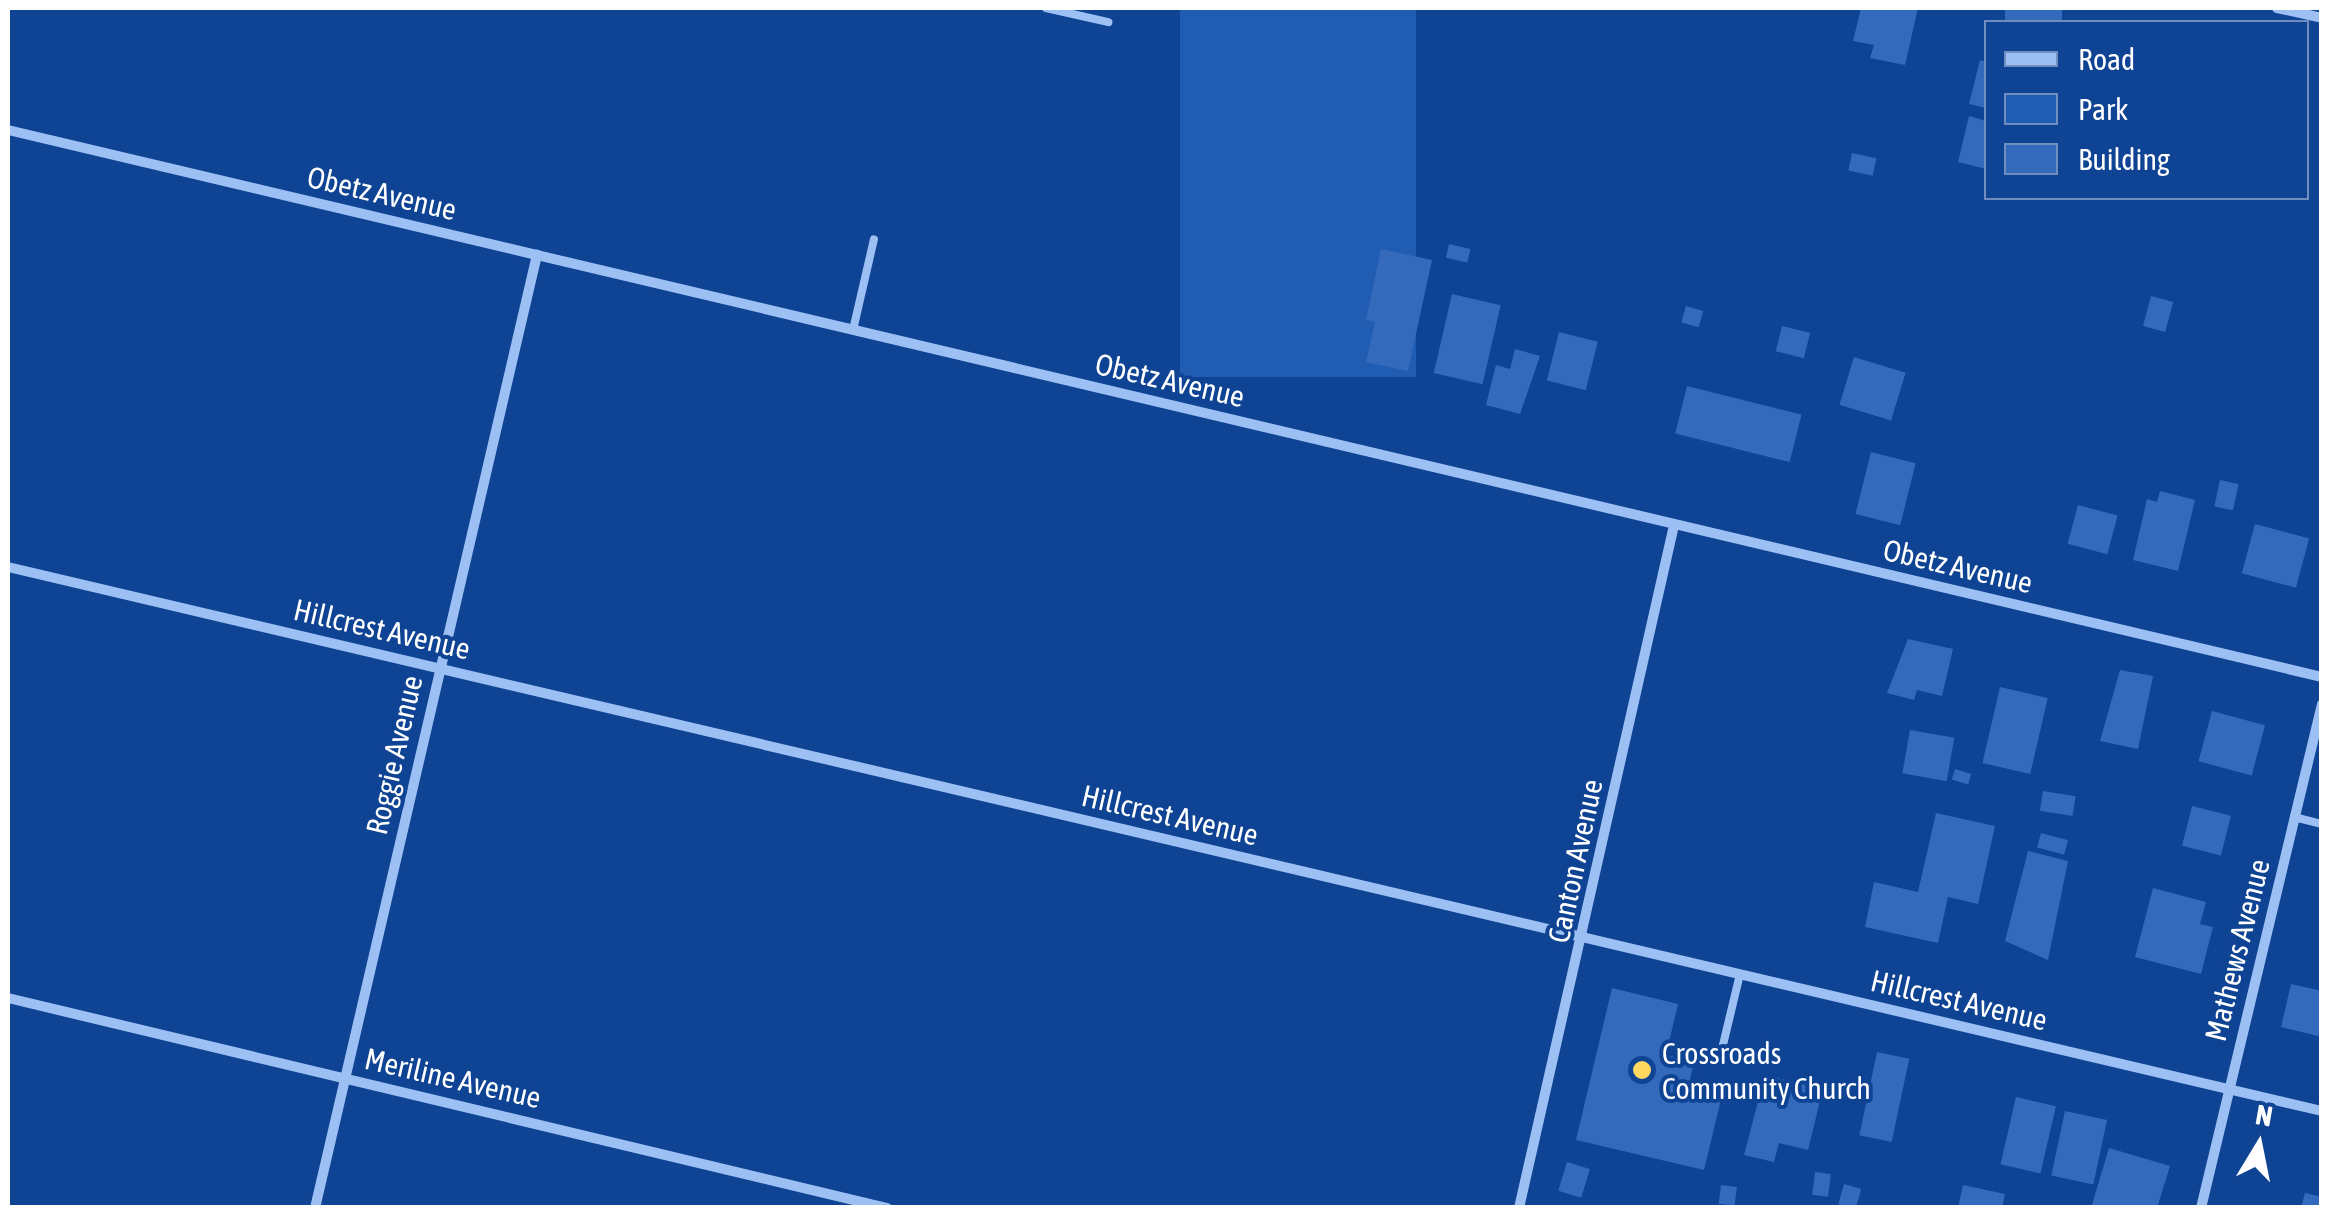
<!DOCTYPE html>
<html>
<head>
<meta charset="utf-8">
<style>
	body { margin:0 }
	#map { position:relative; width:2329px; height:1215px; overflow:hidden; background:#0f4394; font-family:"Asap Condensed",sans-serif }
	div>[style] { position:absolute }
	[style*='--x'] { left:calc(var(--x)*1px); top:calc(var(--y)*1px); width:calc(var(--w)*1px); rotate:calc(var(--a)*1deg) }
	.green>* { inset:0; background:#215cb3; transform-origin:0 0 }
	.building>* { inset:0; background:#346abb; transform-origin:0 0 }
	.service>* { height:8px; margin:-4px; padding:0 4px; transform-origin:4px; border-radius:4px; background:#9cc0f4 }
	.minor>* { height:10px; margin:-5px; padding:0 5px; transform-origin:5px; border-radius:5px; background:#9cc0f4 }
	.dots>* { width:28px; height:28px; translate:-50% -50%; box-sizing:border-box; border:5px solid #0f4394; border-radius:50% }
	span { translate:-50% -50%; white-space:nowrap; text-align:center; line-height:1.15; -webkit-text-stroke:8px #0f4394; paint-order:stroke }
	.street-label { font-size:30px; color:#fff }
	.poi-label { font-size:30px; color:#fff }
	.left { translate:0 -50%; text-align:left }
	.frame { position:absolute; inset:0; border:10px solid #fff; pointer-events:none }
	.legend { position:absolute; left:1984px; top:20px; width:325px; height:180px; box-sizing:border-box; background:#0f4394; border:2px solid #6f8ebf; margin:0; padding:12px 18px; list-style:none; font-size:30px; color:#fff }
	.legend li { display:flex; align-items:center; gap:20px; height:50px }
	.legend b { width:50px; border:2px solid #6f8ebf }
	.north { position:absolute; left:2209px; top:1095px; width:100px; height:100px; -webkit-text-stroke:8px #0f4394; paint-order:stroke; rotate:10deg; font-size:28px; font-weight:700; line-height:40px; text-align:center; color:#fff }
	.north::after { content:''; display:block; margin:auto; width:35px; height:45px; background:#fff; clip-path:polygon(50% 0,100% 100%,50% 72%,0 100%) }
</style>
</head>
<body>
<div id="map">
	<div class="green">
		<i style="left:1180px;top:8px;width:236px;height:369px"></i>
	</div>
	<div class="building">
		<i style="clip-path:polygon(1861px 8px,1918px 8px,1905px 65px,1870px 58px,1874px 45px,1853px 41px)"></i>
		<i style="left:2005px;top:8px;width:57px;height:14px"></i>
		<i style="clip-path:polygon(1980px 60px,1986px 62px,1986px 108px,1969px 104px)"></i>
		<i style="clip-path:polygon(1969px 116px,1986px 121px,1986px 169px,1958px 162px)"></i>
		<i style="left:1852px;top:153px;width:25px;height:18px;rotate:12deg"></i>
		<i style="left:1449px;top:244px;width:22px;height:14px;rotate:13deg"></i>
		<i style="clip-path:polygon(1381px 249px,1432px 260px,1408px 371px,1366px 362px,1375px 322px,1366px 320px)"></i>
		<i style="left:1452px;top:294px;width:50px;height:81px;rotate:13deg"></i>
		<i style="left:2151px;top:296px;width:23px;height:31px;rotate:15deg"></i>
		<i style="left:1686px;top:306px;width:18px;height:17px;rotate:16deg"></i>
		<i style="left:1782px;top:326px;width:29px;height:26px;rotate:14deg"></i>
		<i style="left:1559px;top:332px;width:40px;height:50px;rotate:14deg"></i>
		<i style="clip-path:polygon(1515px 349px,1540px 356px,1520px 414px,1486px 405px,1496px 365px,1510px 369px)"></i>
		<i style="left:1854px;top:357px;width:54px;height:50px;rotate:17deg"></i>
		<i style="left:1687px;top:386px;width:118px;height:49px;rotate:14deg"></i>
		<i style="left:1871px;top:452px;width:46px;height:64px;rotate:14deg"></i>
		<i style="left:2220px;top:480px;width:19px;height:27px;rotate:12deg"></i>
		<i style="clip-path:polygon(2160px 491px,2195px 500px,2178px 571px,2133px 560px,2147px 499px,2157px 502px)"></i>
		<i style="left:2078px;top:505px;width:41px;height:40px;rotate:15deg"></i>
		<i style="left:2255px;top:524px;width:56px;height:51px;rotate:15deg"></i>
		<i style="clip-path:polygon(1908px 639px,1953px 649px,1942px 696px,1917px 690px,1914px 700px,1887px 693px)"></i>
		<i style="clip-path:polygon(2120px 670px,2153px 676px,2138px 749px,2100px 741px)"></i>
		<i style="left:2000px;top:687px;width:49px;height:78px;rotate:13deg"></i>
		<i style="left:2212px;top:711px;width:55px;height:52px;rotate:15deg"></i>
		<i style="left:1910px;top:730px;width:45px;height:44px;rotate:10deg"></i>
		<i style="left:1955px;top:769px;width:17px;height:11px;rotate:17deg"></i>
		<i style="left:2043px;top:791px;width:33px;height:20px;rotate:9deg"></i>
		<i style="left:2192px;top:806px;width:40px;height:41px;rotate:14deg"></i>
		<i style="clip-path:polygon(1936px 813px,1995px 826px,1978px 904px,1948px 897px,1938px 943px,1865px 927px,1874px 882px,1918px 892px)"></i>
		<i style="left:2041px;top:833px;width:28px;height:15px;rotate:15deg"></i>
		<i style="clip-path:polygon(2028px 851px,2068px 861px,2048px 960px,2005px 941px)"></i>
		<i style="clip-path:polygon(2153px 888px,2206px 902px,2200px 924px,2213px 927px,2201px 974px,2135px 957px)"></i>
		<i style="clip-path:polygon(2291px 984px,2322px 991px,2322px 1037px,2281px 1027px)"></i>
		<i style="clip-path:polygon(1612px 988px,1678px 1004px,1666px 1055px,1694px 1062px,1690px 1079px,1724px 1087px,1704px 1170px,1576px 1140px)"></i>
		<i style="left:1877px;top:1052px;width:33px;height:85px;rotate:12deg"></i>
		<i style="clip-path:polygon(1765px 1075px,1823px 1089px,1808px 1150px,1779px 1143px,1774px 1162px,1744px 1155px)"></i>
		<i style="left:2016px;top:1097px;width:41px;height:69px;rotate:13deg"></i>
		<i style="left:2065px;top:1111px;width:43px;height:66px;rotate:12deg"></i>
		<i style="clip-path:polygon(2109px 1148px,2170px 1166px,2157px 1208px,2091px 1208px)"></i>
		<i style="left:1567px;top:1162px;width:24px;height:30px;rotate:17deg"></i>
		<i style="left:1815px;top:1172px;width:16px;height:23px;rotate:7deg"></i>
		<i style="left:1844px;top:1184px;width:18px;height:21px;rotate:16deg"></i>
		<i style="left:1721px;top:1185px;width:16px;height:19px;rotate:7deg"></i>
		<i style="clip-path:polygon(1963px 1185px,2005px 1194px,2002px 1208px,1958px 1208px)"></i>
		<i style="clip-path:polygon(2305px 1193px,2322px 1197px,2322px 1208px,2301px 1208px)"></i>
	</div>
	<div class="service">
		<i style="--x:1046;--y:8;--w:64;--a:12.7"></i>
		<i style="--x:853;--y:330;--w:93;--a:-77"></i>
		<i style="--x:2294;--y:817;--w:29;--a:14"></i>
		<i style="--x:1722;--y:1049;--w:77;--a:-76.5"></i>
	</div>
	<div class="minor">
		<i style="--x:2277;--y:8;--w:46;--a:12.5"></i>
		<i style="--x:8;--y:130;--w:2378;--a:13.3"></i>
		<i style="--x:8;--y:567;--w:2377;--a:13.23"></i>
		<i style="--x:8;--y:998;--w:904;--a:13.44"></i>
		<i style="--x:315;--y:1208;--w:979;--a:-76.89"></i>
		<i style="--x:1519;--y:1208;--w:700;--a:-77.21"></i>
		<i style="--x:2201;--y:1208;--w:518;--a:-76.5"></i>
	</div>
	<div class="dots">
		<i style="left:1642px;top:1070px;background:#ffd85f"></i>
	</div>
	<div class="street-label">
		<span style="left:382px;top:193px;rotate:13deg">Obetz Avenue</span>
		<span style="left:1170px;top:380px;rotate:13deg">Obetz Avenue</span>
		<span style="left:1958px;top:566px;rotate:13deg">Obetz Avenue</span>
		<span style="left:382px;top:629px;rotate:13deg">Hillcrest Avenue</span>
		<span style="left:394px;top:755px;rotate:-77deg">Roggie Avenue</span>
		<span style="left:1170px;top:815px;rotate:13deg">Hillcrest Avenue</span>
		<span style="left:1575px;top:861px;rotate:-78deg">Canton Avenue</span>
		<span style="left:2237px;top:950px;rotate:-76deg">Mathews Avenue</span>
		<span style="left:1959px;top:1000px;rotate:13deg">Hillcrest Avenue</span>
		<span style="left:453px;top:1078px;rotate:13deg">Meriline Avenue</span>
	</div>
	<div class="poi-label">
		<span class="left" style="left:1662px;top:1070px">Crossroads<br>Community Church</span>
	</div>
	<div class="frame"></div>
	<ul class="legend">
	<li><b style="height:12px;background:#9cc0f4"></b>Road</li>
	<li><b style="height:28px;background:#215cb3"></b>Park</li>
	<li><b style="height:28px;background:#346abb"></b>Building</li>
	</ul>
	<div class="north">N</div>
</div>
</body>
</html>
